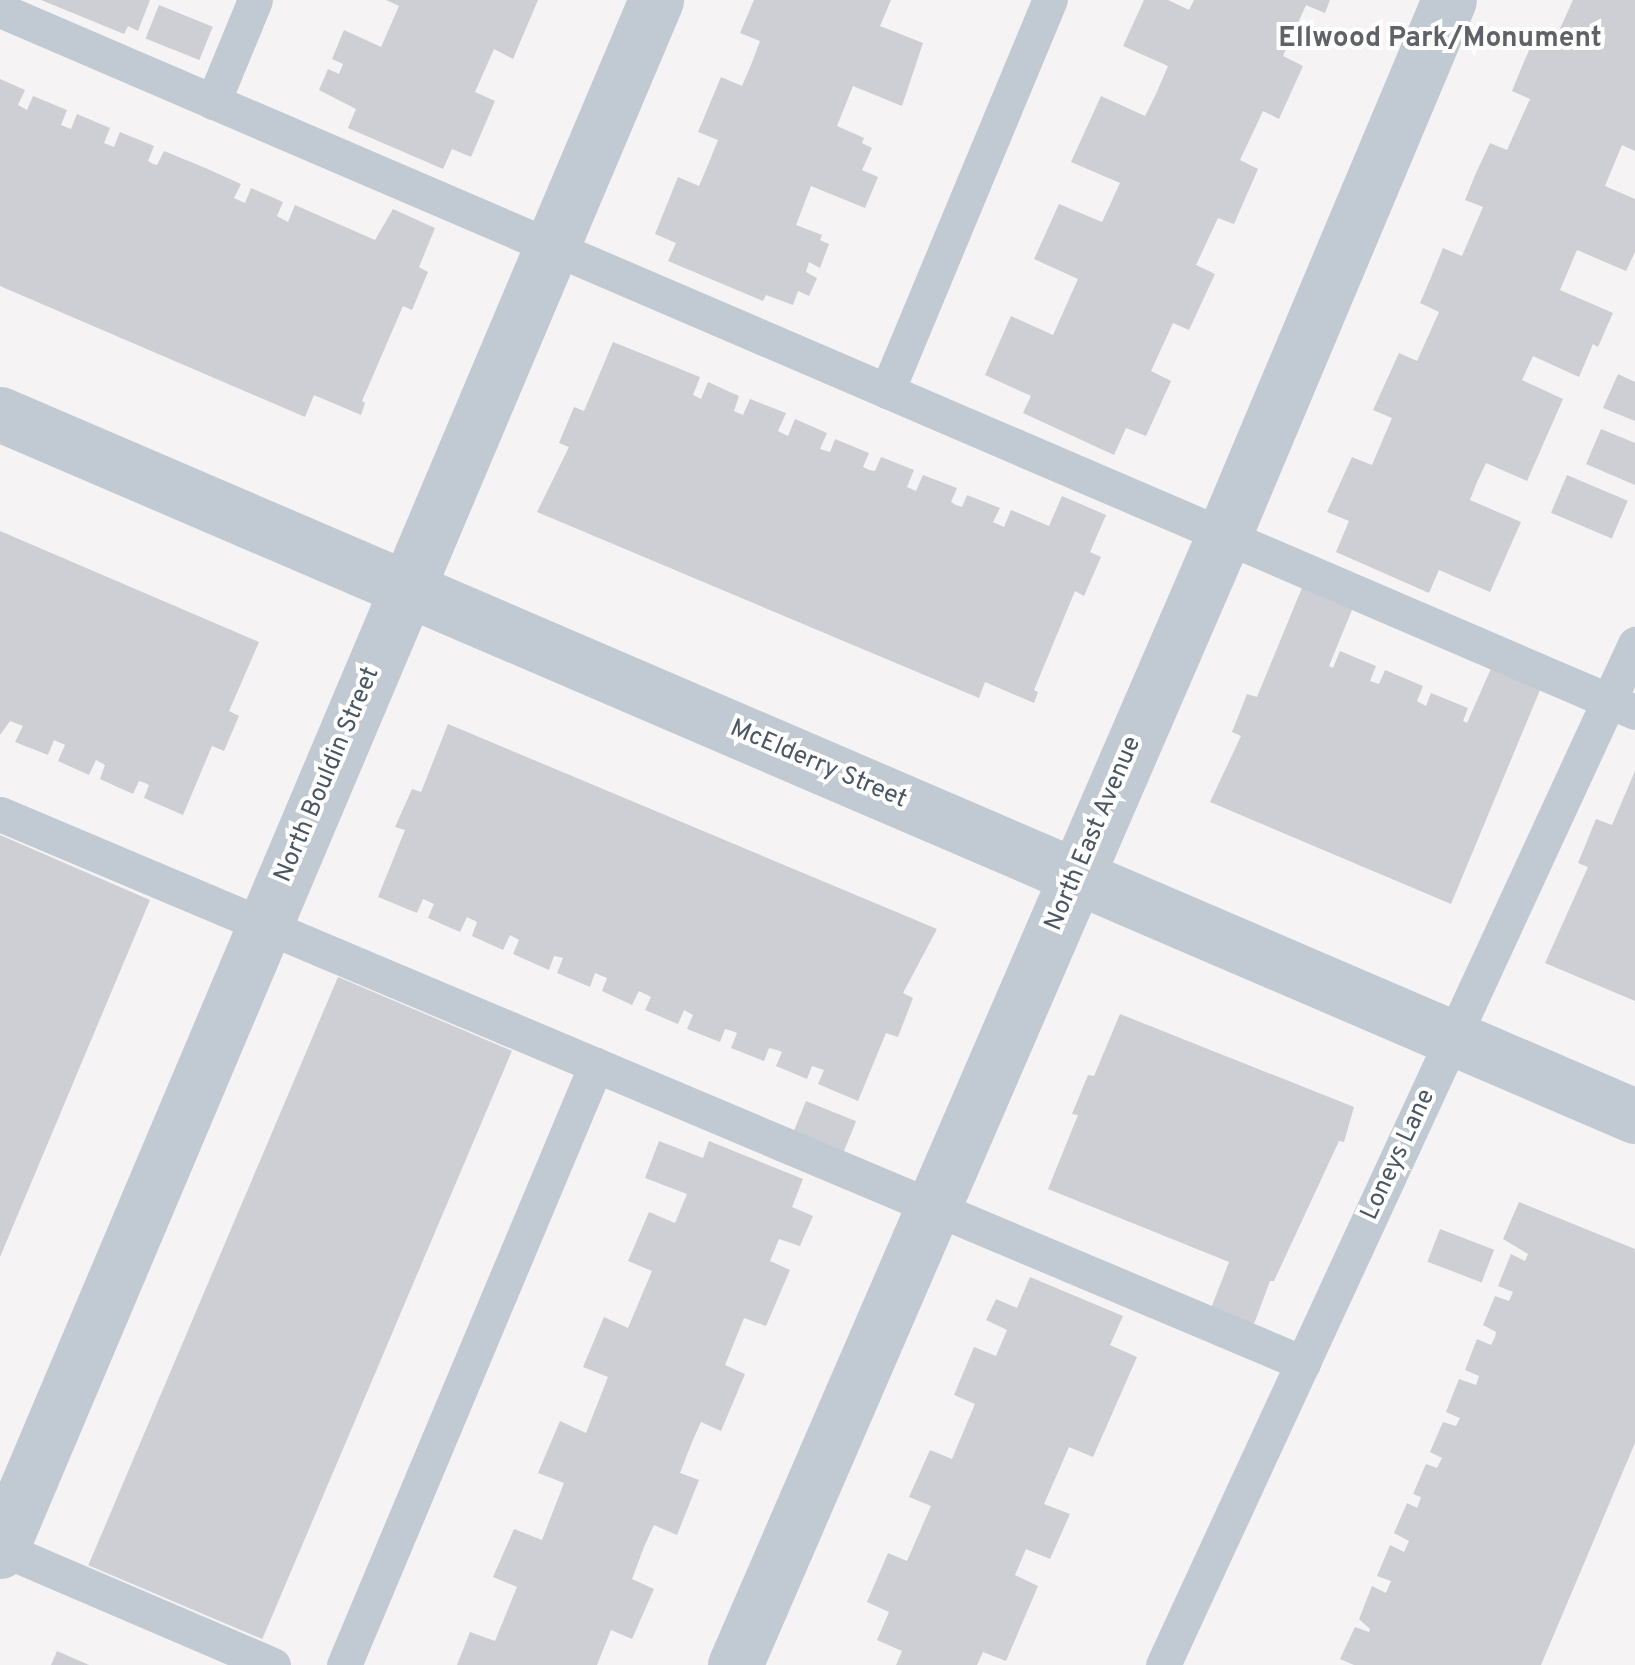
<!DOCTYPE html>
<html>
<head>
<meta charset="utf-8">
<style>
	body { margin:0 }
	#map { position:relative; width:1635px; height:1665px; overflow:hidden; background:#f5f3f3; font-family:Overpass,sans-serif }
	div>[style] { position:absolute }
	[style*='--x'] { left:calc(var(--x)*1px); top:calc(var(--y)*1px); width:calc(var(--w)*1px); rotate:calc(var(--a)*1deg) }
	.building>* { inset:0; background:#cdcfd5; transform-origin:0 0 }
	.lane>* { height:35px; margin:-17.5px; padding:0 17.5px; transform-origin:17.5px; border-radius:17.5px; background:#c1cad2 }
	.street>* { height:55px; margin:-27.5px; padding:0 27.5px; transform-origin:27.5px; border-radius:27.5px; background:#c1cad2 }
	span { translate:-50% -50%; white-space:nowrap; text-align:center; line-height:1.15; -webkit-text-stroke:8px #fff; paint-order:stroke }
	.street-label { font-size:25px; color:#4a5661 }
	.neighbourhood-label { font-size:28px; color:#5f6368; font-weight:700 }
</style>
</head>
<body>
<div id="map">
	<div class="building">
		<i style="clip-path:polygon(41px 0,150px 0,138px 31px,128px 26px,124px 34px)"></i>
		<i style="clip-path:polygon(386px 0,538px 0,513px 59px,494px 49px,475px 92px,495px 101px,471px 157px,452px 149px,443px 169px,348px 128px,356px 109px,319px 90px,328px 69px,339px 74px,343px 64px,332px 59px,344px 30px,381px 47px,399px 6px)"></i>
		<i style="clip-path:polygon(754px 0,891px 0,880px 26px,923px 43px,902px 106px,853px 86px,837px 126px,864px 138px,862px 143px,872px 148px,862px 170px,878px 177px,865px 208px,811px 186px,796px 225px,822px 235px,820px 240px,829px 244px,820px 268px,809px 262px,806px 272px,817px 278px,809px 296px,798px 291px,793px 305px,766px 295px,763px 301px,668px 261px,676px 243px,655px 234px,678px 177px,699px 186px,708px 165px,718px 140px,698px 132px,721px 77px,742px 86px,751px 65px,760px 41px,740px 33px)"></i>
		<i style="clip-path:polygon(1144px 0,1168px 0,1189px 10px,1194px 0,1330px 0,1325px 13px,1306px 5px,1283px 56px,1303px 66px,1279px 119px,1263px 111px,1240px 160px,1258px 169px,1234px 224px,1218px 218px,1196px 265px,1215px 274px,1189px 330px,1173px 323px,1151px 371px,1171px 381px,1146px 436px,1126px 428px,1114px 455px,1023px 413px,1031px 396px,985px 375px,1011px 316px,1053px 335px,1078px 279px,1034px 259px,1059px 204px,1102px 222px,1120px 183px,1071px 162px,1101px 96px,1145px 116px,1156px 94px,1168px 66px,1123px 46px)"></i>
		<i style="clip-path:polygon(1573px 0,1635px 0,1635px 151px,1622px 145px,1605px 186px,1635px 199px,1635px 252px,1626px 271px,1577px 250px,1560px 290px,1613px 313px,1598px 347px,1593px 344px,1579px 377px,1533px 356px,1522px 380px,1563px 399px,1527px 481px,1486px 463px,1477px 482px,1470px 500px,1521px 522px,1490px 592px,1439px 570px,1429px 593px,1336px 552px,1349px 521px,1327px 512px,1352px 457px,1372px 465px,1392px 418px,1373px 410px,1399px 353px,1417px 361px,1439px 312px,1420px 303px,1432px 275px,1443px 248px,1462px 256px,1483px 207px,1465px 200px,1476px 173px,1490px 143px,1507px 150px,1530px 99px,1512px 91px,1523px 64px,1536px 35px,1553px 44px)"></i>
		<i style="left:159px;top:5px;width:58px;height:36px;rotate:22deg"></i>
		<i style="clip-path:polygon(0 79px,25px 90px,18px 105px,27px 110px,33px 96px,67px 110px,61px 125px,71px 129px,77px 114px,110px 128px,104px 143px,114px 147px,120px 132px,154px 146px,148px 161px,153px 164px,157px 165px,164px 151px,203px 167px,241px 184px,234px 198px,245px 203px,251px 188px,283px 202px,277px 216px,288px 222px,295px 205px,375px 240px,393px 209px,435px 228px,419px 267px,428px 272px,412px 310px,403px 306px,362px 401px,365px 403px,361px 415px,314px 395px,305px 417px,0 286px)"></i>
		<i style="clip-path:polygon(613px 342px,700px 377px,693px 395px,701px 399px,708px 382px,739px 396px,734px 411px,743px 415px,750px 399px,786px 413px,778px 431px,788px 436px,795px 419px,827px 433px,820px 449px,830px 452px,835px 439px,869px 453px,863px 467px,869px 470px,875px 471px,881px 457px,914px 470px,907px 487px,916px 491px,923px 475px,957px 488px,951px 502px,956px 505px,962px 507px,967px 495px,1000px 508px,993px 522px,1004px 527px,1011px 510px,1049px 526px,1062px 496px,1106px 515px,1090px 552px,1101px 557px,1084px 596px,1075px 591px,1034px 690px,1038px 692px,1034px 703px,985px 682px,979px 698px,537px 512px,569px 447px,559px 443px,574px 407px,584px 411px)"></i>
		<i style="clip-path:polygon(1618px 374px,1635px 382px,1635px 421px,1603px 408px)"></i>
		<i style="clip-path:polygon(1601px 429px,1635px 443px,1635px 485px,1586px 464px)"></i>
		<i style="left:1567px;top:475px;width:66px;height:41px;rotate:23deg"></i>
		<i style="clip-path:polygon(0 531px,259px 642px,229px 711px,239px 716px,224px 751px,212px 746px,183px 815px,144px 798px,149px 785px,145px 783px,139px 781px,133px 794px,100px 779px,105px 765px,96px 760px,89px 775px,58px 761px,65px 745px,54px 740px,48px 755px,15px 742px,23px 726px,10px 721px,0 735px)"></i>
		<i style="clip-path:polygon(1304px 583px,1354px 605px,1329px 666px,1333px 668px,1340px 651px,1376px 666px,1370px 681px,1379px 684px,1385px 670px,1423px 686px,1417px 701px,1426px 706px,1431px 693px,1468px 708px,1463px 721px,1467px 723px,1496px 657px,1545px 678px,1451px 904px,1210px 802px,1241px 736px,1232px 732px,1247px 694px,1257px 697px)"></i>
		<i style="clip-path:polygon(448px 724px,937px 929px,903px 993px,913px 998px,898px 1037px,886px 1033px,858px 1101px,818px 1084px,824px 1070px,812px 1066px,807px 1079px,776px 1066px,782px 1052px,777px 1050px,769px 1048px,764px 1061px,731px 1048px,737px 1033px,732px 1031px,725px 1029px,720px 1042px,687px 1029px,693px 1015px,684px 1010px,678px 1024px,645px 1010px,651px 997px,639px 991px,632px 1005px,602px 991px,607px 978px,595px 973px,590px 987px,557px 973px,563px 958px,559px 957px,554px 956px,549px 970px,513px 954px,519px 940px,510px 935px,503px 950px,472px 936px,477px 922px,467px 917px,460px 932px,428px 918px,434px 904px,423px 899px,417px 913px,378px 897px,405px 830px,395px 827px,412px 789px,421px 792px)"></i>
		<i style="clip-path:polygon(1635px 771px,1635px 1001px,1545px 963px,1588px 867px,1578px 863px,1596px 819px,1612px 825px)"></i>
		<i style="clip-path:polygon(0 835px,150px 900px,0 1257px)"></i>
		<i style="left:338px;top:977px;width:189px;height:639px;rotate:23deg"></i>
		<i style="clip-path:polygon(1120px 1014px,1354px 1107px,1344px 1142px,1339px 1141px,1274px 1281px,1270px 1281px,1251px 1332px,1208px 1316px,1229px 1262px,1048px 1189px,1078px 1115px,1072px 1114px,1088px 1075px,1094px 1076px)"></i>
		<i style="left:806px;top:1101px;width:54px;height:36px;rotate:22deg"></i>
		<i style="clip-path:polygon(659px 1141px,703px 1158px,709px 1141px,803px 1179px,792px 1207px,813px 1216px,800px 1246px,779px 1239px,770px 1261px,790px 1270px,766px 1326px,744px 1318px,725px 1365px,745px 1374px,721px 1431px,701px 1422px,692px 1442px,680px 1473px,699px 1480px,677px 1535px,654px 1525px,644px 1547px,632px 1579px,654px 1589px,632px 1639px,611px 1630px,597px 1665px,457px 1665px,470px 1632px,495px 1641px,517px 1587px,493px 1577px,514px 1529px,542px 1540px,564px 1483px,538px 1473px,560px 1421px,586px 1433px,608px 1377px,583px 1367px,604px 1317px,628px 1328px,652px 1271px,628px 1261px,649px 1212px,675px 1223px,687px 1194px,645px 1178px)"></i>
		<i style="clip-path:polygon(1519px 1202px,1635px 1249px,1635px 1443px,1541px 1665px,1354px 1665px,1340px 1659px,1355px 1627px,1369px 1632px,1370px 1629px,1359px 1619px,1372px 1586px,1386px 1593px,1391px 1581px,1377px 1576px,1390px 1545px,1404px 1552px,1409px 1541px,1394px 1533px,1407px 1503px,1417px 1508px,1419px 1503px,1421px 1497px,1413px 1494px,1426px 1464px,1437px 1468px,1442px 1458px,1430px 1452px,1443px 1422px,1456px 1426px,1460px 1418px,1446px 1412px,1459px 1379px,1476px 1385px,1479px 1376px,1465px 1370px,1477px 1339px,1491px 1345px,1495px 1337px,1496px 1332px,1483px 1325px,1495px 1296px,1509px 1301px,1513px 1292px,1498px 1286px,1511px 1254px,1525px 1261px,1528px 1254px,1503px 1239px)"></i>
		<i style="left:1440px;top:1229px;width:58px;height:35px;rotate:21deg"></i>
		<i style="clip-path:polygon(1030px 1277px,1123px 1316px,1110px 1345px,1137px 1357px,1093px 1457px,1069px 1447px,1044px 1504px,1070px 1514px,1050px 1559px,1026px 1549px,1015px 1575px,1038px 1586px,1006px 1661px,983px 1652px,977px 1665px,896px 1665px,902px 1651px,877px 1640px,889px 1612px,867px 1602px,888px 1553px,907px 1561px,931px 1506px,909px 1497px,930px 1450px,952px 1459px,975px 1404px,954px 1395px,974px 1347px,996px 1356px,1007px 1330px,986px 1320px,996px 1299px,1017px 1308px)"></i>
		<i style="clip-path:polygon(57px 1651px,89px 1665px,51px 1665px)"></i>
	</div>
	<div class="lane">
		<i style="--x:0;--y:10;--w:1779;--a:23.24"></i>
		<i style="--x:213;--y:102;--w:110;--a:-67.6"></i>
		<i style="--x:887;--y:391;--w:424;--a:-67.4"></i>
		<i style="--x:0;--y:814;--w:1414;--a:22.85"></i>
		<i style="--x:0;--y:1548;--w:297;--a:23.2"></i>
		<i style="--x:344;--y:1665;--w:651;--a:-67.22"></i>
		<i style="--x:1163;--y:1665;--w:1125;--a:-65.19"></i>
	</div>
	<div class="street">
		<i style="--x:0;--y:414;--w:1779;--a:23.24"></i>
		<i style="--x:0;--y:1551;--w:1684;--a:-67.07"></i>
		<i style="--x:735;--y:1665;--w:1231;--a:-66.6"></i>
		<i style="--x:1224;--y:535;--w:580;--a:-67.19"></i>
	</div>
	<div class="street-label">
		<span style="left:818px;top:765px;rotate:23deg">McElderry Street</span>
		<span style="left:328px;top:775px;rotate:-67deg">North Bouldin Street</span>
		<span style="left:1094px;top:834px;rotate:-67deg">North East Avenue</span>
		<span style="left:1399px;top:1155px;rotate:-65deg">Loneys Lane</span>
	</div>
	<div class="neighbourhood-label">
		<span style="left:1440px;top:39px">Ellwood Park/Monument</span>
	</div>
</div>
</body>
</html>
